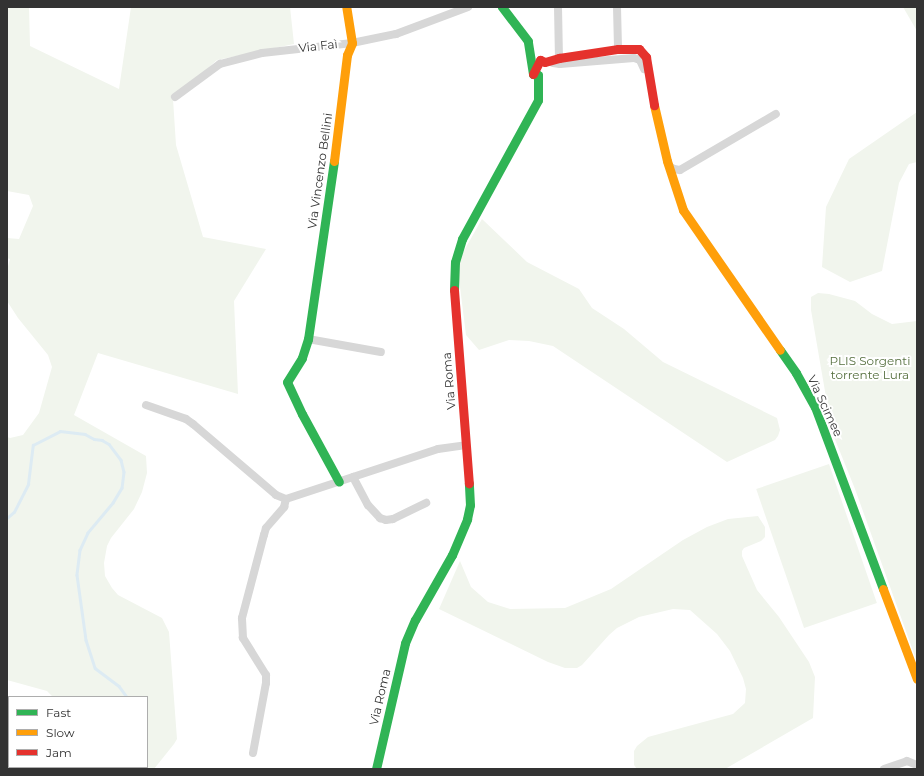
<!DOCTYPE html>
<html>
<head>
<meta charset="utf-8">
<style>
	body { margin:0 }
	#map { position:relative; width:924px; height:776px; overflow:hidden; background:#fff; font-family:Montserrat,sans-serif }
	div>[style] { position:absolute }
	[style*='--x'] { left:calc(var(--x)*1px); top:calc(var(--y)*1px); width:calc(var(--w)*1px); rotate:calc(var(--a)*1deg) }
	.green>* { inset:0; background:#f1f5ed; transform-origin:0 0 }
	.stream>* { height:2.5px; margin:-1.25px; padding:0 1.25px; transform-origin:1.25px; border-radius:1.25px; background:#ddebf3 }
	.street>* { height:8px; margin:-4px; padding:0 4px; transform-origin:4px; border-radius:4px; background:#d7d7d7 }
	.fast>* { height:9px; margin:-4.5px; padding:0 4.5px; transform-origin:4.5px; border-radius:4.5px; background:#30b455 }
	.slow>* { height:9px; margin:-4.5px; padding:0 4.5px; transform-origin:4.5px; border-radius:4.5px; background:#ff9f0a }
	.jam>* { height:9px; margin:-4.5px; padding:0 4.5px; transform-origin:4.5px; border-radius:4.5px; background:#e5322d }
	span { translate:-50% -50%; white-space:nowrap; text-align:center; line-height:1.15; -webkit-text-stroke:4px #fff; paint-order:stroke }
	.street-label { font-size:12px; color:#333 }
	.park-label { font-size:12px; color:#56703f }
	.frame { position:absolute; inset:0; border:8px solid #333; pointer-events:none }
	.legend { position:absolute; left:8px; top:696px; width:140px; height:72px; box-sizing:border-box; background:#fff; border:1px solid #adadad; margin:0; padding:5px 7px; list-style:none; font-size:12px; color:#333 }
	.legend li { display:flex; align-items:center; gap:8px; height:20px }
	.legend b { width:20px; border:1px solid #adadad }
</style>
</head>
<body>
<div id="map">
	<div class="green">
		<i style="clip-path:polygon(7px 7px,29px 7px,30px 46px,119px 89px,131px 7px,290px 7px,294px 44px,217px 60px,173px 99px,176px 145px,203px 237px,266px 249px,234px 301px,238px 394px,98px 353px,74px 415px,146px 456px,147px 473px,142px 492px,134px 509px,111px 538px,107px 546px,104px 563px,105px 576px,112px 588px,118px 595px,162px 618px,169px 632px,177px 739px,174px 744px,154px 769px,7px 769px,7px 752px,9px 751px,9px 767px,147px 767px,147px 697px,53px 697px,47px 691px,7px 680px,7px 437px,10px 438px,23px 435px,39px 413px,52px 367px,48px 355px,18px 318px,7px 301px,7px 270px,10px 259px,7px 258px,7px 238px,19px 239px,33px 206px,29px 195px,7px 191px)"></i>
		<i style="clip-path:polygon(903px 7px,917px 7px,917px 31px)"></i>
		<i style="clip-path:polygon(917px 112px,917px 162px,909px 164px,899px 183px,882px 271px,850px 282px,822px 267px,826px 207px,849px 159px)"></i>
		<i style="clip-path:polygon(482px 219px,527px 262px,579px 289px,592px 308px,624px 329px,663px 362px,777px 418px,780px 430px,778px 436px,775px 440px,727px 462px,553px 346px,529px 341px,509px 340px,479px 350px,466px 335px,457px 263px)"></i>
		<i style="clip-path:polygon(818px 293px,829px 294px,855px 301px,872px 314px,892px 324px,917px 321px,917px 662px,855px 489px,832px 432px,811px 310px,811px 297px)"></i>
		<i style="left:829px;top:464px;width:147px;height:77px;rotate:71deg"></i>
		<i style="clip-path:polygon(758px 516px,765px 527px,765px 537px,761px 541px,744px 548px,742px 551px,742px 556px,757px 590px,779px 617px,809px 662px,815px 677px,813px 718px,725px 769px,637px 769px,634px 765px,634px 751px,637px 746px,648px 737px,733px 714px,745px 703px,746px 689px,743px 678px,730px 651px,717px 634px,690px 610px,673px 609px,639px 617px,617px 628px,609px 635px,582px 665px,577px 668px,565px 668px,548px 662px,439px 609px,460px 561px,471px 587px,488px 602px,510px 609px,565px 608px,611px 589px,683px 540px,707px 527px,728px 519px)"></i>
	</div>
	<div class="stream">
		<i style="--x:7;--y:518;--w:9;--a:-41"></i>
		<i style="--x:14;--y:512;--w:31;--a:-63"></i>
		<i style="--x:28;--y:484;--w:39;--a:-83"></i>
		<i style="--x:33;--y:445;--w:30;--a:-27"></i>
		<i style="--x:60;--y:431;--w:25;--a:7"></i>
		<i style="--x:85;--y:434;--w:10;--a:29"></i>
		<i style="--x:94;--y:439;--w:8;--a:7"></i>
		<i style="--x:102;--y:440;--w:8;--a:30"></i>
		<i style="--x:109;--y:444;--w:20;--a:53"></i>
		<i style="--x:121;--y:460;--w:12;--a:76"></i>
		<i style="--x:124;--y:472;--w:16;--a:97"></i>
		<i style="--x:122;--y:488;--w:17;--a:121"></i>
		<i style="--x:113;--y:503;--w:39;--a:130"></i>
		<i style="--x:88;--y:533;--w:19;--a:115"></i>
		<i style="--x:80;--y:550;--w:25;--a:97"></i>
		<i style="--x:77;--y:575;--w:66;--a:82.1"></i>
		<i style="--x:86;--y:640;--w:29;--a:72"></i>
		<i style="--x:95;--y:668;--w:30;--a:37"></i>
		<i style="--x:119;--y:686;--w:14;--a:54"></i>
		<i style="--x:121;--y:767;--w:2;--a:90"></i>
	</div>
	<div class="street">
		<i style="--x:558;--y:7;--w:51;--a:88.9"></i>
		<i style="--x:617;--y:7;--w:42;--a:88.6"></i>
		<i style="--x:553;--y:63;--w:7;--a:8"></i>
		<i style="--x:560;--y:64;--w:74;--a:-4.6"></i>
		<i style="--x:634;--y:58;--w:6;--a:18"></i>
		<i style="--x:640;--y:60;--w:10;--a:66"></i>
		<i style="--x:175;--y:97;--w:56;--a:-36.3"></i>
		<i style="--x:220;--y:64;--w:43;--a:-14.7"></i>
		<i style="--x:262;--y:53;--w:91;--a:-6.3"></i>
		<i style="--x:352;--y:43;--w:45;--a:-11.6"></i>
		<i style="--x:396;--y:34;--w:77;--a:-20.6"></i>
		<i style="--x:669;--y:166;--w:6;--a:31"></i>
		<i style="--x:674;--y:169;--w:6;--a:9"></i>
		<i style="--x:680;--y:170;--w:111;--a:-30.3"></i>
		<i style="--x:308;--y:339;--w:74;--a:10.1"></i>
		<i style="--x:146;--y:405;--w:42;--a:19.3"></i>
		<i style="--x:186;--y:419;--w:9;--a:36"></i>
		<i style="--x:193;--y:424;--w:109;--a:40.5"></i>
		<i style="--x:276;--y:495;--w:11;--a:22"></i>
		<i style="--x:286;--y:499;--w:160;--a:-18.2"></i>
		<i style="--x:438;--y:449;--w:28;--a:-8"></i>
		<i style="--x:353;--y:477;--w:32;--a:62"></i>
		<i style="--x:368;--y:505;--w:18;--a:47"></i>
		<i style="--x:380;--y:518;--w:6;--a:18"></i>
		<i style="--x:386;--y:520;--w:7;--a:-8"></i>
		<i style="--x:393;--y:519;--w:37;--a:-26"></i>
		<i style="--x:253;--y:753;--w:71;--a:-79.5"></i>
		<i style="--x:266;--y:683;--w:8;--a:-90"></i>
		<i style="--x:266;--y:675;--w:44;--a:-121.9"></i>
		<i style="--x:243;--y:638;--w:20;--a:-93"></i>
		<i style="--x:242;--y:618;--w:86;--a:-75.2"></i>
		<i style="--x:264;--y:535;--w:7;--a:-74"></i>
		<i style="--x:266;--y:528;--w:28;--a:-49"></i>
		<i style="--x:284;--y:507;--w:8;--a:-76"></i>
		<i style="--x:884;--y:769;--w:24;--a:-19"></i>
		<i style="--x:907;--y:761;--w:11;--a:22"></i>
	</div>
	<div class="fast">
		<i style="--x:334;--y:161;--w:180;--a:98.3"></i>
		<i style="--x:308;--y:339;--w:20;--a:108"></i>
		<i style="--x:302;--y:358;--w:28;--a:122"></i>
		<i style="--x:287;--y:382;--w:35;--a:65"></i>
		<i style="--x:302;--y:414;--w:77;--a:61.4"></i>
		<i style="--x:454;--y:290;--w:28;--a:-88"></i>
		<i style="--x:455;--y:262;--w:24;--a:-73"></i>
		<i style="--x:462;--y:239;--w:158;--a:-61.3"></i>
		<i style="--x:538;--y:100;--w:25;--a:-90"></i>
		<i style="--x:538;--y:75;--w:5;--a:-169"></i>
		<i style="--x:533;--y:74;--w:33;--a:-99"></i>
		<i style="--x:528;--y:41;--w:43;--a:-127.4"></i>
		<i style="--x:780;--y:350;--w:28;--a:55"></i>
		<i style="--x:796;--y:373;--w:39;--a:61"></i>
		<i style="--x:815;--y:407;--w:194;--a:69.5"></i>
		<i style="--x:376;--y:769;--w:129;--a:-77"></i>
		<i style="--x:405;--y:643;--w:25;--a:-67"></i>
		<i style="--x:415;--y:620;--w:75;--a:-60.4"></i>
		<i style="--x:452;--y:555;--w:39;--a:-67"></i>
		<i style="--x:467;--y:519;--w:14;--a:-78"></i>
		<i style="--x:470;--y:505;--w:22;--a:-93"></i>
	</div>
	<div class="slow">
		<i style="--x:654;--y:105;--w:57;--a:76.9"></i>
		<i style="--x:667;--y:161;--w:52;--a:71.9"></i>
		<i style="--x:683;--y:210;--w:170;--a:55.3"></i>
		<i style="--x:334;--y:161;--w:107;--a:-83"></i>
		<i style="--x:347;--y:55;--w:13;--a:-67"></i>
		<i style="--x:352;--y:43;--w:36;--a:-99"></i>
		<i style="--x:883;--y:589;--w:96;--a:69.3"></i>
	</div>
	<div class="jam">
		<i style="--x:533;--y:74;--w:16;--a:-63"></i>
		<i style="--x:540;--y:60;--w:5;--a:22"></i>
		<i style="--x:545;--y:62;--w:15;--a:-16"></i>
		<i style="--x:559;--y:58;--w:60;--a:-8.7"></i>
		<i style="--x:618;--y:49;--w:21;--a:0"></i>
		<i style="--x:639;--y:49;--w:11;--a:49"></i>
		<i style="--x:646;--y:57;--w:49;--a:80.5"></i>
		<i style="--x:454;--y:290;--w:194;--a:85.6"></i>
	</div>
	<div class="street-label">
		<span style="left:318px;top:46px;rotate:-6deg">Via Faì</span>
		<span style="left:320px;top:171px;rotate:-82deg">Via Vincenzo Bellini</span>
		<span style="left:449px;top:381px;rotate:-95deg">Via Roma</span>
		<span style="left:825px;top:406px;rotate:65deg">Via Scimee</span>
		<span style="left:380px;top:697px;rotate:-77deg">Via Roma</span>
	</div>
	<div class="park-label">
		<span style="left:870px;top:368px">PLIS Sorgenti<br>torrente Lura</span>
	</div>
	<div class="frame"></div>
	<ul class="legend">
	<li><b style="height:5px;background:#30b455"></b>Fast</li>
	<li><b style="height:5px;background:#ff9f0a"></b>Slow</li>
	<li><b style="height:5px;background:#e5322d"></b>Jam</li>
	</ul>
</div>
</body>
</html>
